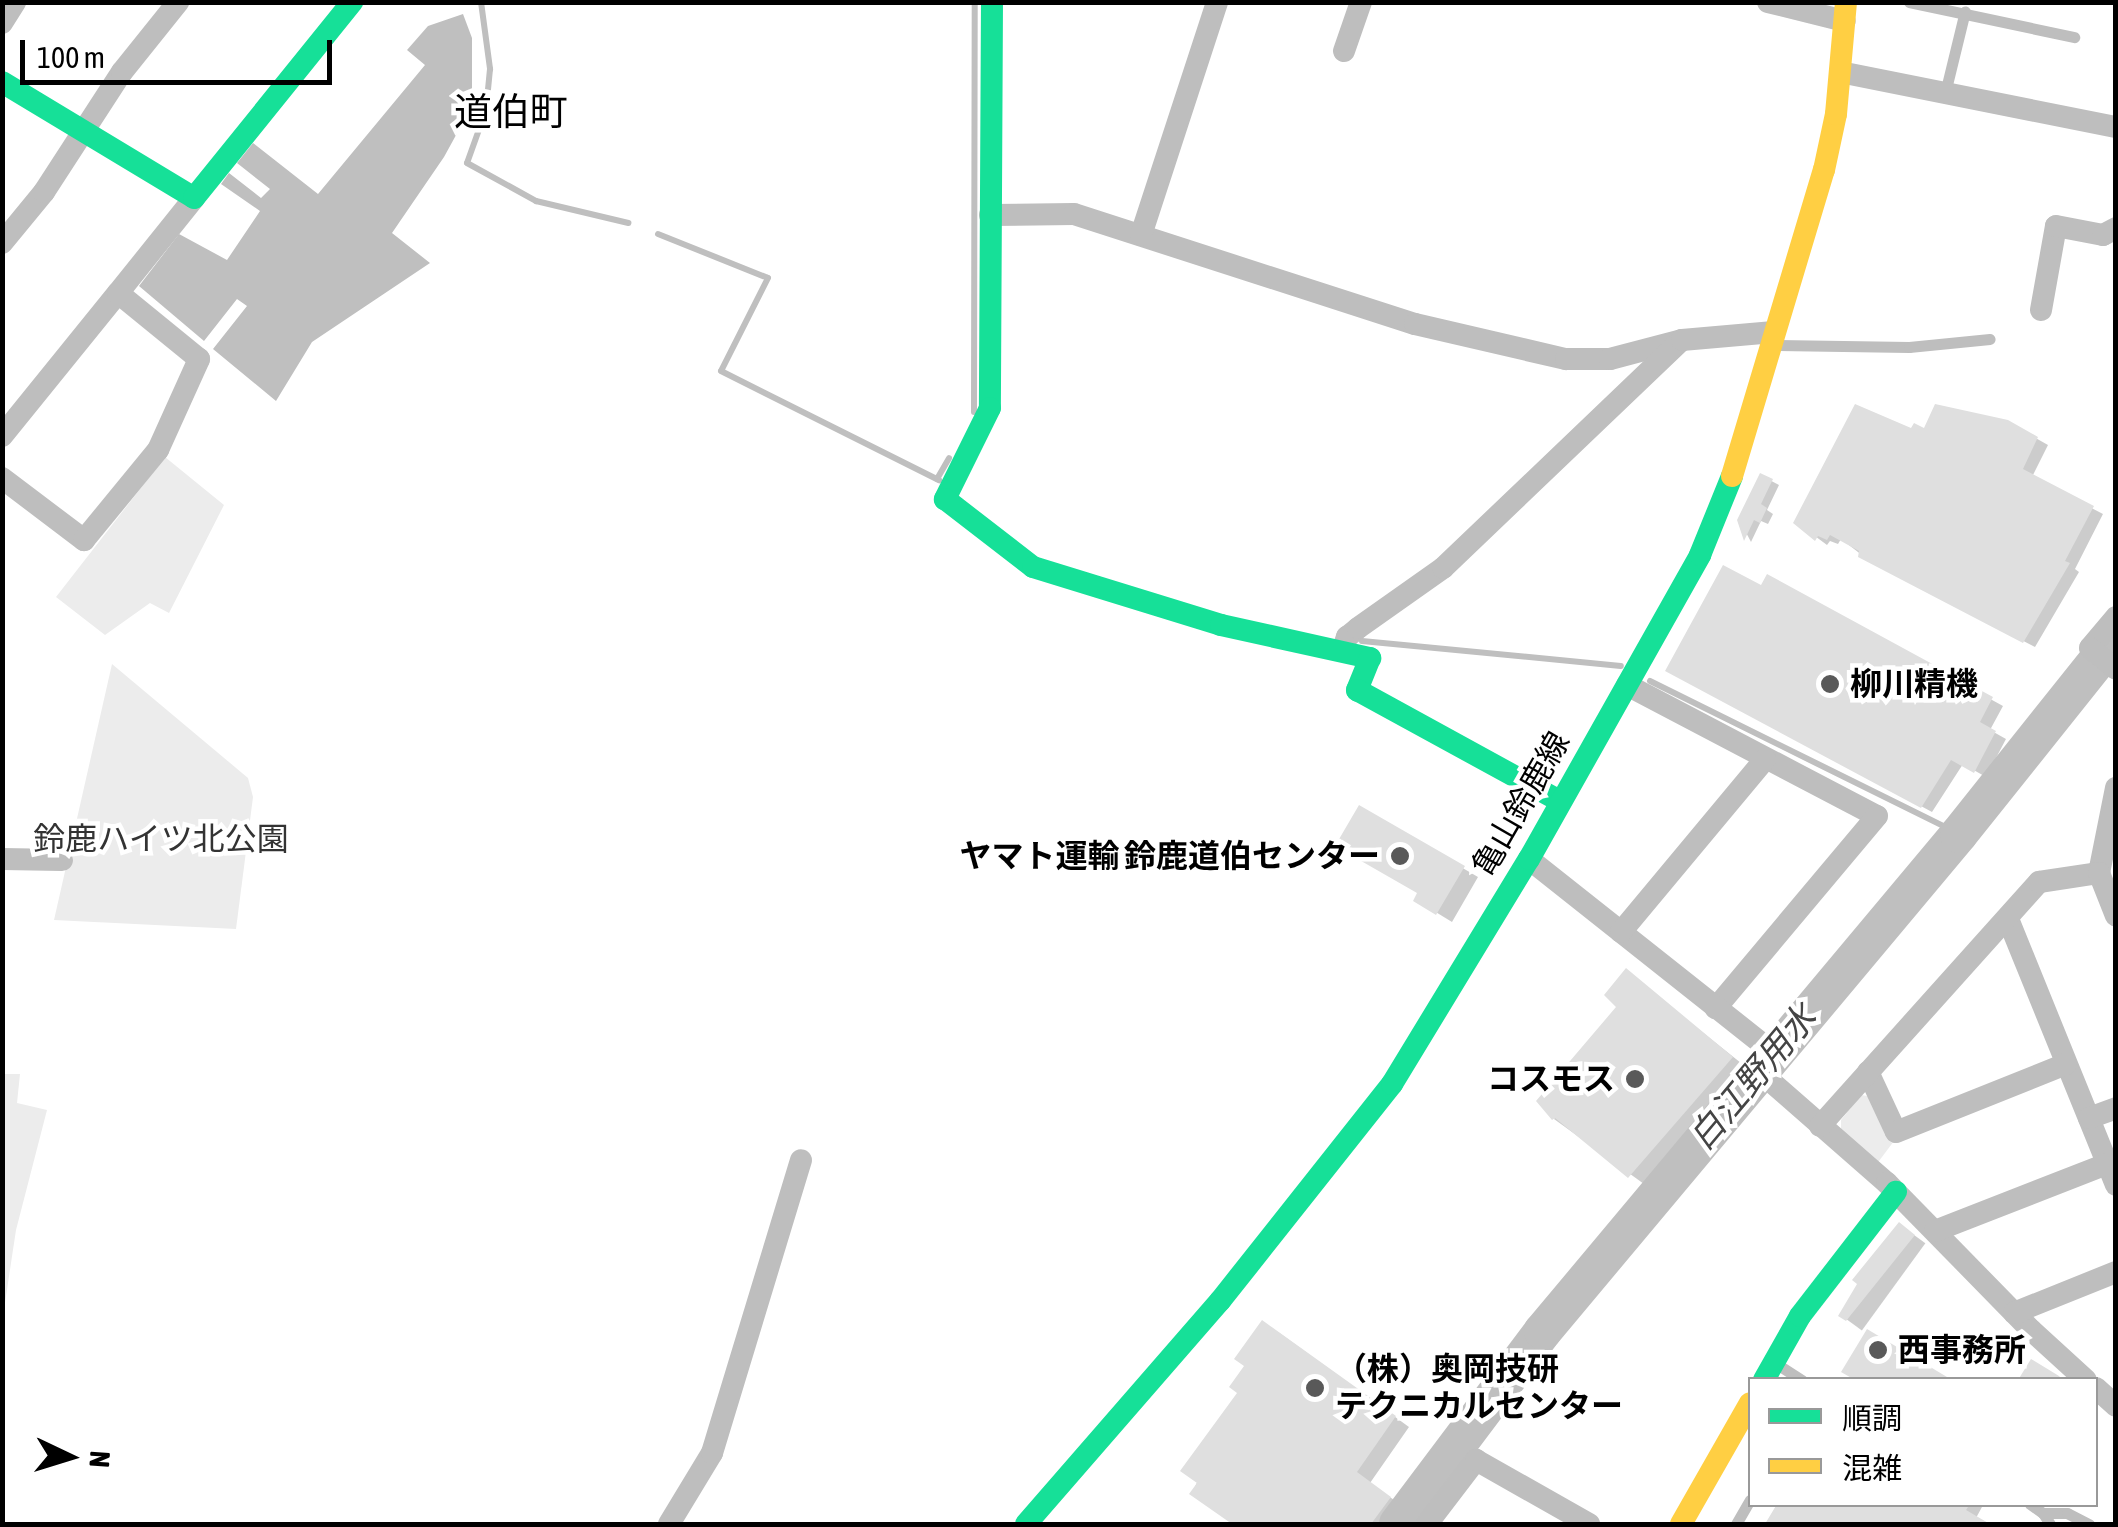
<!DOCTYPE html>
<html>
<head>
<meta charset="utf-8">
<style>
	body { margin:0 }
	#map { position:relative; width:2118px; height:1527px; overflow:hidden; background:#fff; font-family:"Asap Condensed","Noto Sans JP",sans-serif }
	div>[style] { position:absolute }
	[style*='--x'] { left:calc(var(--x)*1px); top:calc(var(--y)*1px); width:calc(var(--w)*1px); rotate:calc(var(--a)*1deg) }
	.green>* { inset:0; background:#ececec }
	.water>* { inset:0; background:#bfbfbf }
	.shadow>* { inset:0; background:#0003; transform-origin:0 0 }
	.stream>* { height:6px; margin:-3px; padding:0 3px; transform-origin:3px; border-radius:3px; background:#bfbfbf }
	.river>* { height:38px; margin:-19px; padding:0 19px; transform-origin:19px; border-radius:19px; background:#bfbfbf }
	.building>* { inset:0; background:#dfdfdf }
	.lane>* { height:11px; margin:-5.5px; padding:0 5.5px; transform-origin:5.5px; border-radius:5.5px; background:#bebebe }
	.street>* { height:22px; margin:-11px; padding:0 11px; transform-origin:11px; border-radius:11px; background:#bebebe }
	.fast>* { height:22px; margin:-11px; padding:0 11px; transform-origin:11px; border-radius:11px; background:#16e098 }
	.slow>* { height:22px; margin:-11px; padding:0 11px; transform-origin:11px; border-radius:11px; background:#ffcf43 }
	.dots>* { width:28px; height:28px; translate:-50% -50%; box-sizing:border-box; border:5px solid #fff; border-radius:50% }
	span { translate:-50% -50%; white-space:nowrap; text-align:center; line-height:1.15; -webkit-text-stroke:9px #fff; paint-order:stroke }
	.poi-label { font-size:32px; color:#000; font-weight:700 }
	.left { translate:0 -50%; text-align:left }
	.right { translate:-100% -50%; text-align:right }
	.street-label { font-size:32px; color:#000 }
	.park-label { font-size:32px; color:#333 }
	.water-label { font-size:35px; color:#444; font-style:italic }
	.quarter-label { font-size:38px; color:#000 }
	.frame { position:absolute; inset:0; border:5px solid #000; pointer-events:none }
	.legend { position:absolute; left:1748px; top:1377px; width:350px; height:130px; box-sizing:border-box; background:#fff; border:2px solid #999; margin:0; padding:12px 18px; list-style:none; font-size:30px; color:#000 }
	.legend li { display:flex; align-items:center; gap:20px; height:50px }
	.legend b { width:50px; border:2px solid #999 }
	.north { position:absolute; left:20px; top:1407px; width:100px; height:100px; -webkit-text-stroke:8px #fff; paint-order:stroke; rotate:94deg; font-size:28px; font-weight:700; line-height:40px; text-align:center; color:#000 }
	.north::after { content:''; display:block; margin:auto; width:35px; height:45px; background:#000; clip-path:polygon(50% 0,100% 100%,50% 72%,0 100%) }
	.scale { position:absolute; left:20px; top:40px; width:312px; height:45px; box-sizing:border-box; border:5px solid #000; border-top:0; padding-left:12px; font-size:30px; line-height:35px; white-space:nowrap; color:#000; -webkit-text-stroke:8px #fff; paint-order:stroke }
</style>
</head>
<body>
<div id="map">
	<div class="green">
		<i style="clip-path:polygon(165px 457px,224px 505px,169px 613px,150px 603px,105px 635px,56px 597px)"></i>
		<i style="clip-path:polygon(112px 664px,248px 778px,253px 797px,236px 929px,54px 920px)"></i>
		<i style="clip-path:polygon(3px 1074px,20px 1074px,17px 1103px,47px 1110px,16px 1230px,3px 1316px)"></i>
		<i style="clip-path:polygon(1861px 1095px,1874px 1097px,1894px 1141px,1876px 1165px,1841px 1137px,1841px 1120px)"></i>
	</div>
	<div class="water">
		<i style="clip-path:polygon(463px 14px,472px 38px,472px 106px,444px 157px,392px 233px,430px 263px,312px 342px,276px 401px,213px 349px,247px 306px,237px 299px,204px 341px,139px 286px,179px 234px,227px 260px,260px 211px,221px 184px,229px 173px,261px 198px,270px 189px,237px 163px,253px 143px,318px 194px,425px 65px,407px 50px,428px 26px)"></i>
	</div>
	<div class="shadow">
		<i style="clip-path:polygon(2007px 422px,2048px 445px,2032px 477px,2103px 514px,2075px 569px,2079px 572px,2035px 647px,1871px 562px,1841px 539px,1838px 544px,1830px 541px,1827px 545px,1796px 522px,1912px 432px)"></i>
		<i style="clip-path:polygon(1762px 476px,1779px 485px,1767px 510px,1773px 514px,1768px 524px,1761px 521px,1751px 542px,1740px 521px)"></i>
		<i style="clip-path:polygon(1768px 577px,2003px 706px,1990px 730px,2006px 739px,1986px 777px,1963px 764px,1932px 812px,1669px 670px,1762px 589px)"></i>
		<i style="clip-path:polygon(1360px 808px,1478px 877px,1452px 922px,1416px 900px,1421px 892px)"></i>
		<i style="clip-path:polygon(1627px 972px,1746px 1067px,1644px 1184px,1554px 1119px,1620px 1007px)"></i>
		<i style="left:1910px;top:1232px;width:19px;height:108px;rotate:36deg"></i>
		<i style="clip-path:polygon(1278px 1332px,1409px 1427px,1370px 1483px,1404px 1507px,1392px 1524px,1236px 1524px,1192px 1493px,1240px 1392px)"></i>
		<i style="clip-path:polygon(1780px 1504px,1978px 1504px,1982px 1507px,1976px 1518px,1986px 1524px,1768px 1524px)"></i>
	</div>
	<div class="stream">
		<i style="--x:481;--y:2;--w:68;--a:82.3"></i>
		<i style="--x:490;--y:69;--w:41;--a:95.6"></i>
		<i style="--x:486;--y:110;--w:56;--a:109.7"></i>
		<i style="--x:467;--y:163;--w:79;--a:28.8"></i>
		<i style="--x:536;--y:201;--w:95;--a:13.4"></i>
		<i style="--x:658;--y:234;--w:118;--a:21.8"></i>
		<i style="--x:768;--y:278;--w:104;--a:116.8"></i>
		<i style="--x:721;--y:371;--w:244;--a:26.6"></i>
		<i style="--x:974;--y:412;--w:410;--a:-89.9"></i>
		<i style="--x:937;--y:479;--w:24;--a:-60"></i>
		<i style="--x:1362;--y:641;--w:260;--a:5.5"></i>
		<i style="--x:1650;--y:681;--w:345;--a:26.3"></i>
	</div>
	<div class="river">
		<i style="--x:1398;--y:1524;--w:241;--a:-53.1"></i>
		<i style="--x:1543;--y:1331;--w:648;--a:-50.07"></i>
		<i style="--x:1959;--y:834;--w:252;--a:-51.4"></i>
	</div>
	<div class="building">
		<i style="clip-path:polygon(1855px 404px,1911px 428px,1914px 423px,1924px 428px,1935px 404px,2008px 420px,2038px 437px,2023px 469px,2094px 506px,2065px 561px,2070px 563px,2023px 643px,1858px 557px,1859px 551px,1830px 535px,1827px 540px,1818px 536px,1815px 541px,1793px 523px)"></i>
		<i style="clip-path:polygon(1760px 473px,1773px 479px,1761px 504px,1767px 508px,1760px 523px,1754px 520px,1744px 541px,1737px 520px)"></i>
		<i style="clip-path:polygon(1723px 565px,1761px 585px,1767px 574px,1993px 697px,1980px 722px,1996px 731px,1974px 773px,1951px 760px,1921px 808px,1665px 671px)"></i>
		<i style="clip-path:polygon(1359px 805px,1465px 866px,1436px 915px,1413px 901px,1417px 893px,1335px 846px)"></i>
		<i style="clip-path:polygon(1626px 968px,1733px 1057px,1628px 1178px,1555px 1118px,1552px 1120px,1536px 1101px,1616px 1007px,1604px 995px)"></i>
		<i style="clip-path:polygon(1899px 1222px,1915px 1235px,1846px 1321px,1838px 1316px,1857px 1284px,1852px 1280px)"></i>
		<i style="clip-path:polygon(1262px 1320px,1396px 1416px,1357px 1472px,1391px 1497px,1371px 1524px,1232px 1524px,1189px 1494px,1197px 1483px,1180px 1471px,1237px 1393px,1229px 1387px,1244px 1366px,1234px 1359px)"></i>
		<i style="clip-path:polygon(1867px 1329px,1952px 1380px,1855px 1380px,1841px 1372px)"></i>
		<i style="clip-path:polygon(2031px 1359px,2059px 1376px,2063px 1380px,2018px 1380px)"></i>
		<i style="clip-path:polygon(1777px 1504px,1970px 1504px,1966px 1510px,1990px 1524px,1765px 1524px)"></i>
	</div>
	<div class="lane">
		<i style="--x:1909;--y:2;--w:169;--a:12"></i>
		<i style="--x:1945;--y:93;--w:84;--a:-76.3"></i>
		<i style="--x:1775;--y:345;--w:134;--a:0.9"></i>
		<i style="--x:1909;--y:347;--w:81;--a:-5.6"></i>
		<i style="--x:1777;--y:1364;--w:30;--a:33"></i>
		<i style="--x:2030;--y:1504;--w:16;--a:35"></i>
		<i style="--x:2043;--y:1513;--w:13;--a:58"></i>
		<i style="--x:2043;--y:1513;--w:24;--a:0"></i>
		<i style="--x:2067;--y:1513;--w:25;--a:27"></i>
		<i style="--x:1736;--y:1524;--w:28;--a:-60"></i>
	</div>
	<div class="street">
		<i style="--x:1768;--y:2;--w:79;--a:13.9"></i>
		<i style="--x:2;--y:23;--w:25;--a:-58"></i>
		<i style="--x:1344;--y:51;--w:52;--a:-70.9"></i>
		<i style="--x:1840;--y:72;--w:281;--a:11.3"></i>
		<i style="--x:990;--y:215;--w:84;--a:-0.7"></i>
		<i style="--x:1074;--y:214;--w:358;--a:17.9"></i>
		<i style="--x:1415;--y:324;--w:155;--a:13.1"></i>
		<i style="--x:1566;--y:359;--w:44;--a:0"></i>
		<i style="--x:1610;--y:359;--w:74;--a:-14.8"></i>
		<i style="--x:1141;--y:235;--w:245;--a:-71.9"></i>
		<i style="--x:2;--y:243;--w:66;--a:-50.5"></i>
		<i style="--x:44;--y:192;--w:143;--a:-57"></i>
		<i style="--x:122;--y:72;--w:90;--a:-51.3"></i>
		<i style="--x:2041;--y:310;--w:85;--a:-79.9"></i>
		<i style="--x:2056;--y:226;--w:48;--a:10.8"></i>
		<i style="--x:2103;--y:235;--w:15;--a:-28"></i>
		<i style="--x:2;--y:436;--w:184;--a:-51"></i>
		<i style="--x:2;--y:478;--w:103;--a:37.1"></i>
		<i style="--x:84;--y:540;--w:117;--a:-50.6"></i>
		<i style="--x:158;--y:450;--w:100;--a:-65.7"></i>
		<i style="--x:199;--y:359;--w:104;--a:-140.8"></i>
		<i style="--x:118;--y:293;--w:122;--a:-51.3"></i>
		<i style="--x:2116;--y:617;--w:40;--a:130"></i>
		<i style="--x:2090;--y:648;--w:33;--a:39"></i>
		<i style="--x:1343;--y:649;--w:13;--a:-72"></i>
		<i style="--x:1347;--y:637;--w:14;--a:-39"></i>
		<i style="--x:1358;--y:628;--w:104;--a:-35.2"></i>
		<i style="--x:1443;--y:568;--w:330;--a:-43.7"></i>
		<i style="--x:1682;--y:340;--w:92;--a:-5"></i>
		<i style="--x:1627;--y:685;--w:282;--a:27.7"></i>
		<i style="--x:1877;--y:816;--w:251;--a:130"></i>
		<i style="--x:2;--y:859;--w:60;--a:1"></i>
		<i style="--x:1529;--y:859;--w:296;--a:38.4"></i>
		<i style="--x:2099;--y:873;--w:87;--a:-78.7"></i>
		<i style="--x:2008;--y:919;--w:287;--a:67.9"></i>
		<i style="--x:1621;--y:932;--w:225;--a:-50.2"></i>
		<i style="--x:1868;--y:1072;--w:66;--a:65"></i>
		<i style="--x:1896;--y:1132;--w:183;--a:-21.8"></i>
		<i style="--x:1768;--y:1079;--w:158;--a:41.2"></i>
		<i style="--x:1887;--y:1183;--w:206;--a:45.6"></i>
		<i style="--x:2031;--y:1330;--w:74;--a:42.3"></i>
		<i style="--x:2089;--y:1118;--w:29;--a:-20"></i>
		<i style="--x:1820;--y:1126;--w:328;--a:-48.1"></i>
		<i style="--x:2039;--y:882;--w:61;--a:-8.5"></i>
		<i style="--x:2099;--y:873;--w:46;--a:68.4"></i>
		<i style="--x:1935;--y:1231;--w:185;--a:-21.3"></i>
		<i style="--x:2014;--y:1313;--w:110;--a:-21.9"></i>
		<i style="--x:2096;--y:1388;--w:27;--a:42"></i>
		<i style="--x:669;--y:1524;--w:83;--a:-58.8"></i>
		<i style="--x:712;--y:1453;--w:306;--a:-73.1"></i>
		<i style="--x:1427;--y:1524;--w:81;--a:-52.6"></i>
		<i style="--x:1476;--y:1460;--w:130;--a:29.5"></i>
	</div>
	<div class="fast">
		<i style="--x:992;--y:2;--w:406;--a:90.3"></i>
		<i style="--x:990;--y:408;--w:102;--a:116.3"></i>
		<i style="--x:945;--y:499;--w:111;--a:37.7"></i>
		<i style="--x:1033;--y:567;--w:197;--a:17.1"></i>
		<i style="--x:1221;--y:625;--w:153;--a:12.5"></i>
		<i style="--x:1370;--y:658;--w:35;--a:112"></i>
		<i style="--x:1357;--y:690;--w:231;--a:28.7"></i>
		<i style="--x:2;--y:82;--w:224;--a:31.1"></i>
		<i style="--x:194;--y:198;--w:252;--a:-51.1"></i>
		<i style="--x:1764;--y:1380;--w:73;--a:-60.6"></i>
		<i style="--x:1800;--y:1316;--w:157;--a:-52.3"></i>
		<i style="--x:1026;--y:1524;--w:296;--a:-49"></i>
		<i style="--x:1220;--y:1301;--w:277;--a:-51.6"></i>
		<i style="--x:1392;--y:1084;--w:263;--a:-58.7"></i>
		<i style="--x:1529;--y:859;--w:349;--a:-60.6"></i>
		<i style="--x:1700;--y:555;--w:85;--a:-67.9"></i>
	</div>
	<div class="slow">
		<i style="--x:1732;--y:476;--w:320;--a:-73.3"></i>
		<i style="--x:1824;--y:170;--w:57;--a:-77.9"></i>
		<i style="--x:1836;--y:114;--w:112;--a:-84.9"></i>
		<i style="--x:1681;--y:1524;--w:139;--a:-60.3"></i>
	</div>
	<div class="dots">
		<i style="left:1830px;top:684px;background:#595959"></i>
		<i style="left:1400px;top:856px;background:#595959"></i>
		<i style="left:1635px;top:1079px;background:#595959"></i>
		<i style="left:1878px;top:1350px;background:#595959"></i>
		<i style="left:1315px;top:1388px;background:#595959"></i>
	</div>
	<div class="poi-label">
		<span class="left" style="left:1850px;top:684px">柳川精機</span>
		<span class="right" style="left:1380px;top:856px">ヤマト運輸 鈴鹿道伯センター</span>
		<span class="right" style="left:1615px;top:1079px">コスモス</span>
		<span class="left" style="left:1898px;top:1350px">西事務所</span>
		<span class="left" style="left:1335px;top:1388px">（株）奥岡技研<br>テクニカルセンター</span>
	</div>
	<div class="street-label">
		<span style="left:1521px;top:804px;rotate:-60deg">亀山鈴鹿線</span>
	</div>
	<div class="park-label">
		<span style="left:161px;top:839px">鈴鹿ハイツ北公園</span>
	</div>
	<div class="water-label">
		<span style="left:1752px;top:1077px;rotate:-50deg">白江野用水</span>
	</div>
	<div class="quarter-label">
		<span style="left:511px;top:112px">道伯町</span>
	</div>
	<div class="frame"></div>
	<ul class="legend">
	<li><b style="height:12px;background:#16e098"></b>順調</li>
	<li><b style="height:12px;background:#ffcf43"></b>混雑</li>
	</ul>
	<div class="north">N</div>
	<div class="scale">100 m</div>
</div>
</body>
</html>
